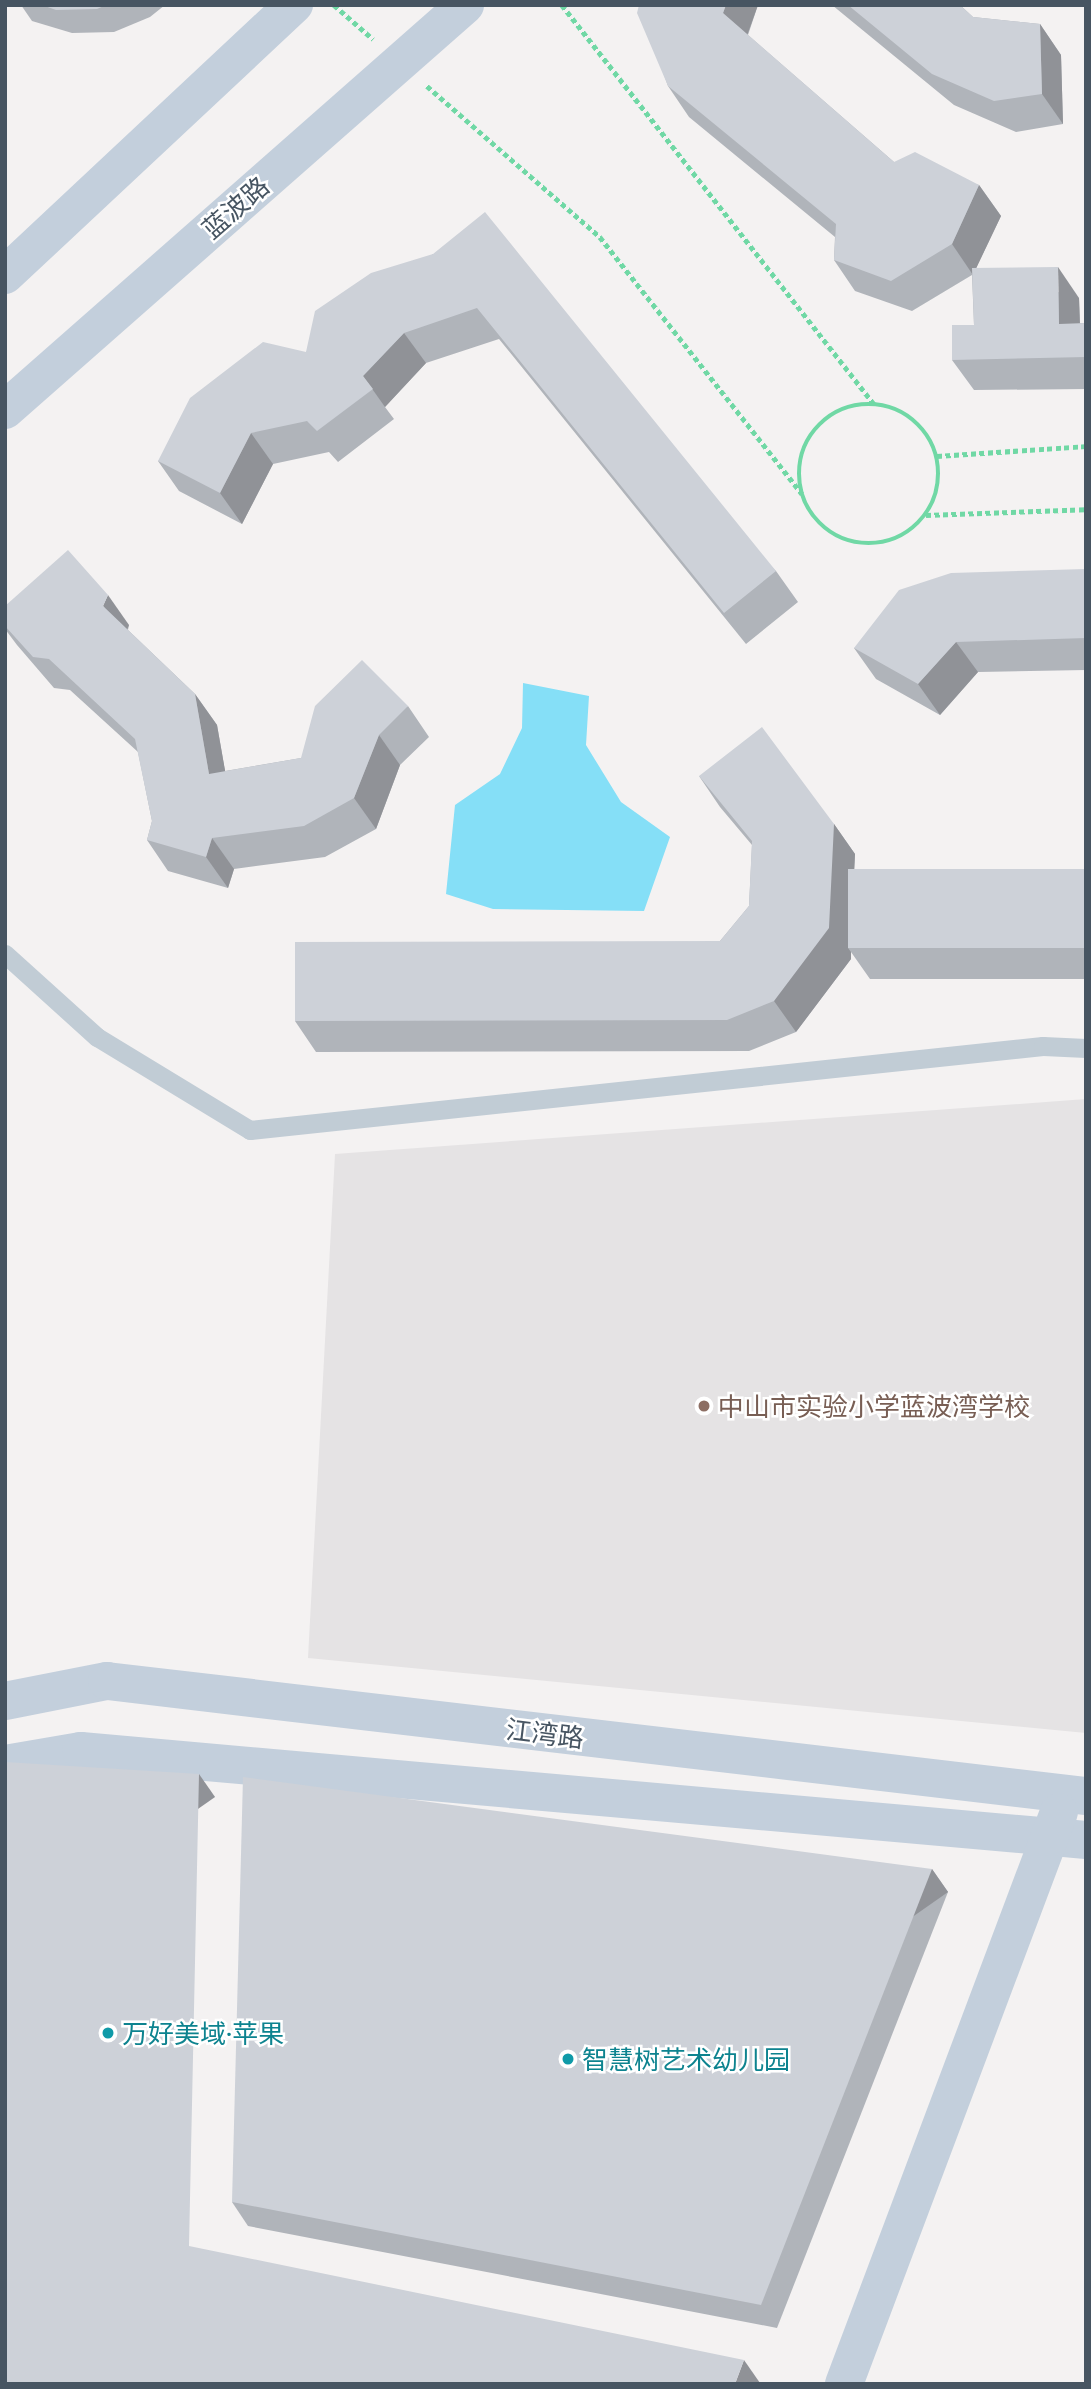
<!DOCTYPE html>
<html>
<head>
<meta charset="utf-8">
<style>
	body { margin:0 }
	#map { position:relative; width:1091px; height:2389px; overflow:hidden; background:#f4f2f2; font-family:Commissioner,"Noto Sans SC",sans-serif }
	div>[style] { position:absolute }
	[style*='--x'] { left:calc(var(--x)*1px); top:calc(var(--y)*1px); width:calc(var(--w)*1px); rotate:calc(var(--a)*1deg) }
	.education>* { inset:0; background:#e5e3e4 }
	.water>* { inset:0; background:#85dff7 }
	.path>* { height:4.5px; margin-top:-2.25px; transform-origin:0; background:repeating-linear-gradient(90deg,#70d8a5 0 5px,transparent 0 8.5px) }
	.path>.ring { margin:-2.25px; padding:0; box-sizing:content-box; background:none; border:4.5px solid #70d8a5; border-radius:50% }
	.lane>* { height:19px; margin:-9.5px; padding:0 9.5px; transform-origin:9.5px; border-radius:9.5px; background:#c1ccd5 }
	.secondary>* { height:38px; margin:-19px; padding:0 19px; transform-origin:19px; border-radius:19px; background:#c3cfdc }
	.wall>* { inset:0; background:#b0b4ba }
	.shaded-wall>* { inset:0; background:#909297; transform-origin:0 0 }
	.building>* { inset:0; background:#cdd1d8; transform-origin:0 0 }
	.dots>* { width:19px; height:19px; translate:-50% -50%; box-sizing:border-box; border:4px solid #fff; border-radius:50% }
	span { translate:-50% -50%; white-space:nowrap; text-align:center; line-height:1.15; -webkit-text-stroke:5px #fff; paint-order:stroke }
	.street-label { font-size:26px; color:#475562 }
	.education-label { font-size:26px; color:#785e54 }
	.left { translate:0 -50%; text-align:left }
	.culture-label { font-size:26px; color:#0d838f }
	.frame { position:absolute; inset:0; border:7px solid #475562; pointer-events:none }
</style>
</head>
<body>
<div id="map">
	<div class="education">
		<i style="clip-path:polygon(1086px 1099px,1086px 1733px,308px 1658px,335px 1154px)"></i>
	</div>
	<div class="water">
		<i style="clip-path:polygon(523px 683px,589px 696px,586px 745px,621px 802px,670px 837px,644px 911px,493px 909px,446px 894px,455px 805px,500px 774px,522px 728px)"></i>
	</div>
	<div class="path">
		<i style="--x:334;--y:5;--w:52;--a:41.1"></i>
		<i style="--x:562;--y:5;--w:507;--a:51.98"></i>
		<i style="--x:427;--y:86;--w:230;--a:41.1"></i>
		<i style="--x:600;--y:237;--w:327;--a:51.8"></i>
		<i class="ring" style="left:799px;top:404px;width:135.5px;height:135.5px"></i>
		<i style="--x:937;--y:456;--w:149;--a:-3.8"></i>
		<i style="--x:926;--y:515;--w:160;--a:-2.1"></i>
	</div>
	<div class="lane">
		<i style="--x:5;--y:954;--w:124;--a:42.1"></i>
		<i style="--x:97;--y:1037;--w:179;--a:31.3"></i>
		<i style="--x:250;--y:1130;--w:797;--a:-6.05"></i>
		<i style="--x:1043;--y:1046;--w:43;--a:2.7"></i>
	</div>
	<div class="secondary">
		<i style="--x:5;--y:275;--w:396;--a:-43.1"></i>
		<i style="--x:5;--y:410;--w:613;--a:-41.36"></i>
		<i style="--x:5;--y:1701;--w:104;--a:-11.1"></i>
		<i style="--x:107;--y:1681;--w:986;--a:6.7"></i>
		<i style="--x:5;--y:1764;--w:77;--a:-9.7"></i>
		<i style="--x:81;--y:1751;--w:1009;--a:5.06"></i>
		<i style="--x:844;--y:2384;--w:611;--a:-69.4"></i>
	</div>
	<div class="wall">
		<i style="clip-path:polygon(21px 5px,165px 5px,150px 17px,114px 32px,72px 33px,32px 21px)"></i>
		<i style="clip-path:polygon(639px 5px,758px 5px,748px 35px,894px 162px,979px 185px,1001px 216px,976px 268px,1079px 298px,1080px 323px,1086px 323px,1086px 389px,974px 390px,952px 360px,974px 325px,972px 275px,912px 311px,855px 291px,834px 260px,835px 237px,689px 117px,668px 86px)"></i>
		<i style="clip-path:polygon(832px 5px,960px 5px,973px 17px,1040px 24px,1061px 55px,1063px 124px,1016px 132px,954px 105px)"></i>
		<i style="clip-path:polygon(433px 254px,776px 571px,798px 602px,746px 644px,499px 339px,426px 363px,385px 407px,394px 419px,338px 462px,329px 452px,273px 464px,242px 524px,179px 491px,158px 461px,306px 352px)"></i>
		<i style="clip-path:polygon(1086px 569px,1086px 670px,978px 672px,940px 715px,876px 679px,854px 648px)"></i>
		<i style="clip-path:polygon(5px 606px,129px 625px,128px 630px,195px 694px,217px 725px,225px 771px,301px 758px,408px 706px,429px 737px,400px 765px,376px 829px,325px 857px,234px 869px,228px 888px,168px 871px,147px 840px,152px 821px,138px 752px,70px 690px,54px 688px,17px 645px,5px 629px)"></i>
		<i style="clip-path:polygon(699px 776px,834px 824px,855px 854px,854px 869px,1086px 869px,1086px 979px,870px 979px,851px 952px,851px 959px,796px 1032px,749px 1051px,316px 1052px,295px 1021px,720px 941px,749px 906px,752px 845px,720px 807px)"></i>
		<i style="clip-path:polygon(932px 1869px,948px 1892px,777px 2328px,248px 2226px,232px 2202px)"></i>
	</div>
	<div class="shaded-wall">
		<i style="clip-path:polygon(726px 5px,758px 5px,744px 44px,723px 13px)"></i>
		<i style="clip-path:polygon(1040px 24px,1061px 55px,1063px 124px,1042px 94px)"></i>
		<i style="clip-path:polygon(979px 185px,1001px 216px,973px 275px,952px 244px)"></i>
		<i style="clip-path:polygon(1058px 267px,1079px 298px,1081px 355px,1059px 324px)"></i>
		<i style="clip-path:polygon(404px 333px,426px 363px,385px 407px,363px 376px)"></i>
		<i style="clip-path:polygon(251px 433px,273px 464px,242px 524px,220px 493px)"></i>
		<i style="clip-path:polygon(108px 595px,129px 625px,124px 637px,103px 606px)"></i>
		<i style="clip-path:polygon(956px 642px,978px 672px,940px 715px,918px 684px)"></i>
		<i style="clip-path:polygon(195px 694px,217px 725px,231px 804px,209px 774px)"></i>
		<i style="clip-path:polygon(379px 735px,400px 765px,376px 829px,354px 798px)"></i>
		<i style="clip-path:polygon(834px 824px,855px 854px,851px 948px,848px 948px,851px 952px,851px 959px,796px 1032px,774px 1001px)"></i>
		<i style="clip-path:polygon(212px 838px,234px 869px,228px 888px,206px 857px)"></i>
		<i style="left:199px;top:1774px;width:28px;height:472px;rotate:55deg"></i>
		<i style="left:932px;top:1869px;width:28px;height:468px;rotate:55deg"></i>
		<i style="clip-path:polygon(744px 2360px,760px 2383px,760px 2384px,735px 2384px)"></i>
	</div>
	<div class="building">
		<i style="clip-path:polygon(42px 5px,106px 5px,97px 9px,56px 10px)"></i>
		<i style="clip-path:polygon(639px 5px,726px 5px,723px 13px,894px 162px,915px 152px,979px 185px,952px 244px,891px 281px,834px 260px,836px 224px,668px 86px,637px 13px)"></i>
		<i style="clip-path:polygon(848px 5px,960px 5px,973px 17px,1040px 24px,1042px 94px,994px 101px,932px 74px)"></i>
		<i style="clip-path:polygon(485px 212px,776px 571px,724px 613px,477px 308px,404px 333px,363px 376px,373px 389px,317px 431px,307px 421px,251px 433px,220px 493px,158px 461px,190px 398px,263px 342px,306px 352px,315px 311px,371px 273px,433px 254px)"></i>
		<i style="clip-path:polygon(1058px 267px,1059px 324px,1086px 323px,1086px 357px,952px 360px,952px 325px,974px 325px,972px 268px)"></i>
		<i style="clip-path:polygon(68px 550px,108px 595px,103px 606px,195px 694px,209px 774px,301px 758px,315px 706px,362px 660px,408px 706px,379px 735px,354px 798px,304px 826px,212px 838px,206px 857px,147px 840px,152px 821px,135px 739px,49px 659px,33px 657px,5px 626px,5px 606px)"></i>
		<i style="clip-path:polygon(1086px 569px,1086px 638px,956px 642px,918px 684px,854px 648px,899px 590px,951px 573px)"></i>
		<i style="clip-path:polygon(762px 727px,834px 824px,829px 928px,774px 1001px,727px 1020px,295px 1021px,295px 942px,720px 941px,749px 906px,752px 841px,699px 776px)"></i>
		<i style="left:848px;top:869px;width:238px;height:79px"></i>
		<i style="clip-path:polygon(5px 1762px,199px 1774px,189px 2246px,744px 2360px,735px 2384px,5px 2384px)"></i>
		<i style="clip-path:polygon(243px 1777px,932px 1869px,761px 2305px,232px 2202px)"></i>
	</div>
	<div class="dots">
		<i style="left:704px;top:1406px;background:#8d6e63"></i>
		<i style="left:108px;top:2033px;background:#0f9aa8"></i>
		<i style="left:568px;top:2059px;background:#0f9aa8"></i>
	</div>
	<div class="street-label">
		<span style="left:235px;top:207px;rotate:-41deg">蓝波路</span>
		<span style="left:545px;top:1733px;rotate:7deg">江湾路</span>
	</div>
	<div class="education-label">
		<span class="left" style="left:718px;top:1406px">中山市实验小学蓝波湾学校</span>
	</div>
	<div class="culture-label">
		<span class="left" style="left:122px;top:2033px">万好美域·苹果</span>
		<span class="left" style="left:582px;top:2059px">智慧树艺术幼儿园</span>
	</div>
	<div class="frame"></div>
</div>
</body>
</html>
